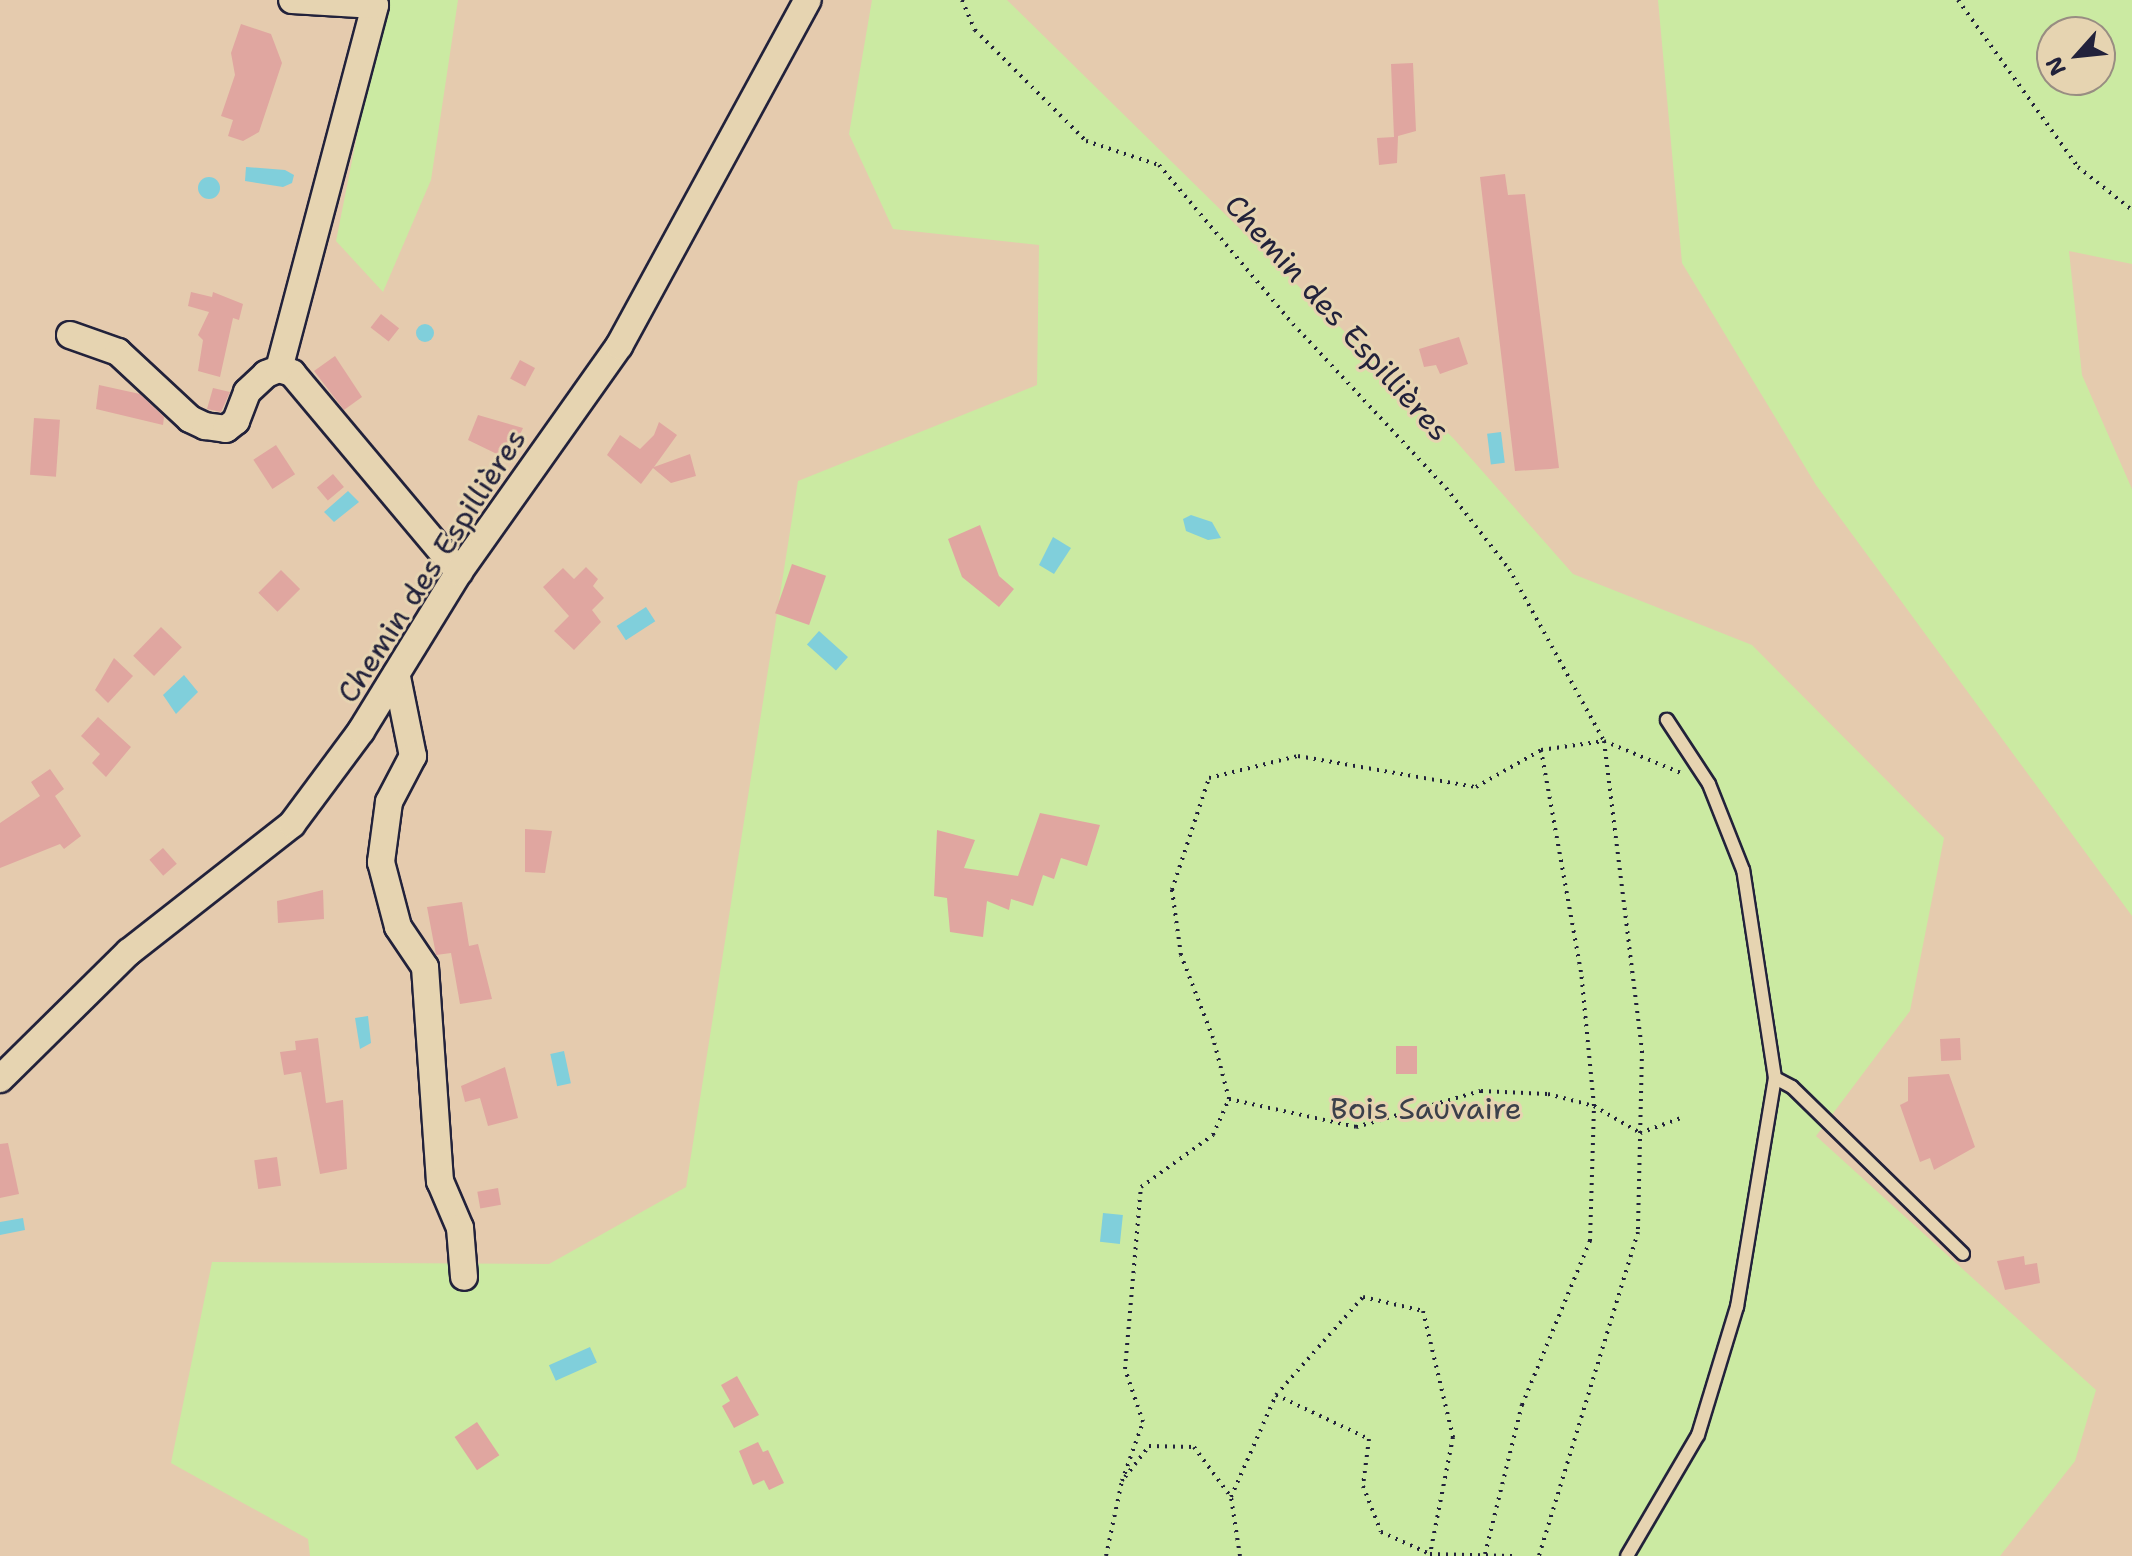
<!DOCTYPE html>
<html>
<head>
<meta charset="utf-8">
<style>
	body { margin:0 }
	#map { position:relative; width:2132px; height:1556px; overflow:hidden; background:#e5cbae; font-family:"Shantell Sans",sans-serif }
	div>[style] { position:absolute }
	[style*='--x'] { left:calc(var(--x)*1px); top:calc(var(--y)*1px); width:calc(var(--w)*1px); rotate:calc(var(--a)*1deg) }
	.green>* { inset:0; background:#cbeaa2 }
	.water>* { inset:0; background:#80cfdb; transform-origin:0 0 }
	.round { border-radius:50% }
	.building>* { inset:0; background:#e0a6a0; transform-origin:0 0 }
	.path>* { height:4px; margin-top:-2px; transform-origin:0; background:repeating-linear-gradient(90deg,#22223b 0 2px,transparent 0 8px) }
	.roads { filter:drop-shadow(2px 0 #22223b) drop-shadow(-2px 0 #22223b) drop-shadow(0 2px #22223b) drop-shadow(0 -2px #22223b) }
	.service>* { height:12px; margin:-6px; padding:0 6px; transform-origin:6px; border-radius:6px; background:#e6d4b1 }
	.minor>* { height:26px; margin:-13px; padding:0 13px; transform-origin:13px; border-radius:13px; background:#e6d4b1 }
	span { translate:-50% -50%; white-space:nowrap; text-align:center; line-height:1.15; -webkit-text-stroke:6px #e6d4b1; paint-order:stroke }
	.street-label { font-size:30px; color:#22223b }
	.park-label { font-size:30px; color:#3b404a }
	.north { position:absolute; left:2036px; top:16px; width:80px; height:80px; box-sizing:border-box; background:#e6d4b1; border:2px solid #988d82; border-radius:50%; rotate:243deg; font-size:22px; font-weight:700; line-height:32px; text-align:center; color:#22223b }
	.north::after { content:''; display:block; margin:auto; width:28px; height:36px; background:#22223b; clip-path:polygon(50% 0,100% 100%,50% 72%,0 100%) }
</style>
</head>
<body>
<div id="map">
	<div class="green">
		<i style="clip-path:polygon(384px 0,458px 0,431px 180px,383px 292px,336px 241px)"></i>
		<i style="clip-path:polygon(872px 0,1007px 0,1454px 439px,1573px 574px,1752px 645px,1944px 838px,1910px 1011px,1816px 1136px,2096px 1390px,2075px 1461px,2000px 1556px,310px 1556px,308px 1539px,171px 1463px,212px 1262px,549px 1264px,686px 1187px,798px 481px,1037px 385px,1039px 245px,893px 229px,849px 134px)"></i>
		<i style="clip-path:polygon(evenodd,1658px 0,2132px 0,2132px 264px,2069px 251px,2082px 375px,2132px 489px,2132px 916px,1816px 485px,1682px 263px,1658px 0,2052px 32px,2100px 32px,2100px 80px,2052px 80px,2052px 32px)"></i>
	</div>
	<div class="water">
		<i style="clip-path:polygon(246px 167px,285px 170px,294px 175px,292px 183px,283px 187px,245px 181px)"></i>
		<i class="round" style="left:198px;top:177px;width:22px;height:22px"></i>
		<i class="round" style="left:416px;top:324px;width:18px;height:18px"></i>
		<i style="left:1501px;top:432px;width:31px;height:14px;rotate:83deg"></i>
		<i style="clip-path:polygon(348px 491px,359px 502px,334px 522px,324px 512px)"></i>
		<i style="clip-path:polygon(1191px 515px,1212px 522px,1221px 538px,1208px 540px,1186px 531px,1183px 519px)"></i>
		<i style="clip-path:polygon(1053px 537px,1071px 548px,1054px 574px,1039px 565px)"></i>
		<i style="left:646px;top:607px;width:17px;height:35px;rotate:57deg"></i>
		<i style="left:819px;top:631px;width:39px;height:18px;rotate:42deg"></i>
		<i style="clip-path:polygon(184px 675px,198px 692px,176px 714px,163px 695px)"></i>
		<i style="clip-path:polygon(368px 1016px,371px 1043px,360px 1049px,355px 1018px)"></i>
		<i style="left:564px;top:1051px;width:33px;height:14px;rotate:78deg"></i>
		<i style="left:1103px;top:1213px;width:20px;height:29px;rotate:6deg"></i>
		<i style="clip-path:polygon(23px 1218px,25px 1230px,0 1235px,0 1222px)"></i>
		<i style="left:590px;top:1347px;width:17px;height:45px;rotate:66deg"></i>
	</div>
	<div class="building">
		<i style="clip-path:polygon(241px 24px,271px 34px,282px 63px,259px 132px,243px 141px,228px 136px,233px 120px,221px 116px,235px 75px,231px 53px)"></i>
		<i style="clip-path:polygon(1413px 63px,1416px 131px,1398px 136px,1397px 163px,1379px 165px,1377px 138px,1394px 137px,1391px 64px)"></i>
		<i style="clip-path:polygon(1505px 174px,1508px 195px,1525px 194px,1559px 468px,1550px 469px,1515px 471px,1480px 177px)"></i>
		<i style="clip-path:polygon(191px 292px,212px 297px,213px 292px,243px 304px,239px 320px,233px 318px,220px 377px,198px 371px,203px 340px,198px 335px,209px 312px,188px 306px)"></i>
		<i style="left:381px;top:314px;width:23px;height:17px;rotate:38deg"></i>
		<i style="clip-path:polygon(1459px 337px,1468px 364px,1440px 374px,1436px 365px,1424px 367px,1419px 349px)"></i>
		<i style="clip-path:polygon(335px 356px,362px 397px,344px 410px,314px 371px)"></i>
		<i style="left:520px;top:360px;width:17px;height:21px;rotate:28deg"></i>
		<i style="clip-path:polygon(99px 385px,140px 394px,164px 417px,163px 425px,96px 409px)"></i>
		<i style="clip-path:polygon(213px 388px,230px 392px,221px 412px,207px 409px)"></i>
		<i style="clip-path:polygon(478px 415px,523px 428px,514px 447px,505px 444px,499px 455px,468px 440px)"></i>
		<i style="left:34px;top:418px;width:26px;height:57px;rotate:4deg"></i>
		<i style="clip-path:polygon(659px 422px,677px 435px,654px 467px,690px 454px,696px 476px,671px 483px,653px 468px,641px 484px,607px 455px,620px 435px,640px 449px,654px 435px)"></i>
		<i style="left:276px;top:445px;width:35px;height:27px;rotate:57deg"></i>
		<i style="left:333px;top:474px;width:17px;height:21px;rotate:50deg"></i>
		<i style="clip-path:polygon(980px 525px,999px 576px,1014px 589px,999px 607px,962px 577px,948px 539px)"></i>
		<i style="left:792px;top:564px;width:36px;height:52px;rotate:19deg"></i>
		<i style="clip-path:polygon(586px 567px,598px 579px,593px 586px,604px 598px,592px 610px,601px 622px,574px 650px,554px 631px,569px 616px,543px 587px,563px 568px,574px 579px)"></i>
		<i style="left:281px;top:570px;width:27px;height:32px;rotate:45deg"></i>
		<i style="left:161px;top:627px;width:29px;height:40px;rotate:44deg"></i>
		<i style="clip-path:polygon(114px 658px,133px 676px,108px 703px,95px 690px)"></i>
		<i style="clip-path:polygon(98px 717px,131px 747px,106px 777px,92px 763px,100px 754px,81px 736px)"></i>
		<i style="clip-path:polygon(50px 769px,64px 789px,55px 796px,81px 836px,64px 849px,60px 844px,0 868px,0 823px,40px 796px,31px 782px)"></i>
		<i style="clip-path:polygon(1040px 813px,1100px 825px,1087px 866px,1061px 858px,1054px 879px,1043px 875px,1033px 906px,1011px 899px,1009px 910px,987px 901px,983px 937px,950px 932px,947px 898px,934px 896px,937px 830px,975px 840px,964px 868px,1018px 876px)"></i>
		<i style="clip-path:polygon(525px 829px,552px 831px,545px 873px,525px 872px)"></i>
		<i style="left:163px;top:848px;width:21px;height:18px;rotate:49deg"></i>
		<i style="clip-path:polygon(323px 890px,324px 919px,278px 923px,277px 901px)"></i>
		<i style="clip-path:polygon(462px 902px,469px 946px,478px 944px,492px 999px,460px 1004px,451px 953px,436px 955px,427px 907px)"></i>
		<i style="clip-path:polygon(318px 1038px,326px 1103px,343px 1100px,347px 1169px,320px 1174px,301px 1072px,284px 1075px,280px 1052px,296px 1050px,295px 1041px)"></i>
		<i style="left:1960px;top:1038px;width:22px;height:20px;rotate:87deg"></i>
		<i style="left:1417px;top:1046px;width:28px;height:21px;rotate:90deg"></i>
		<i style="clip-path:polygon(505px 1067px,518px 1118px,488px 1126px,480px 1098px,465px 1102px,461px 1086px)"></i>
		<i style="clip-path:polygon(1949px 1074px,1975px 1147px,1934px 1170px,1930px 1158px,1920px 1162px,1900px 1105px,1908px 1101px,1908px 1077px)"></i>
		<i style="clip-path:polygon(8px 1143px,19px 1194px,0 1198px,0 1144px)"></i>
		<i style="left:277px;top:1157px;width:29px;height:23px;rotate:82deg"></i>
		<i style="left:498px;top:1188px;width:17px;height:21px;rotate:80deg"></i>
		<i style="clip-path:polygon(2024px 1256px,2025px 1265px,2037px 1263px,2040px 1283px,2005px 1290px,1997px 1261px)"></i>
		<i style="clip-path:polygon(737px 1376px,759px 1415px,734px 1428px,722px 1406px,730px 1401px,721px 1385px)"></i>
		<i style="left:477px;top:1422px;width:40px;height:27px;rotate:56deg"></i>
		<i style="clip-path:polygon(758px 1442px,763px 1452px,768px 1450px,784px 1483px,769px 1490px,764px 1480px,753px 1485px,739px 1451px)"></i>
	</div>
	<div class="path">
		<i style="--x:962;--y:0;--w:33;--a:67"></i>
		<i style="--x:975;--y:30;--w:157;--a:45"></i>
		<i style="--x:1086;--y:141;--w:77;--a:18.2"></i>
		<i style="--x:1159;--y:165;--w:208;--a:49.9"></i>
		<i style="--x:1293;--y:324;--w:224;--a:47"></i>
		<i style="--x:1446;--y:488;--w:103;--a:52.1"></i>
		<i style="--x:1509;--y:569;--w:196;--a:61.1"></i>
		<i style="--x:1604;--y:741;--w:83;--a:22.6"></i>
		<i style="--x:1958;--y:0;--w:206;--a:54.3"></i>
		<i style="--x:2078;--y:167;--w:69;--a:38.5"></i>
		<i style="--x:1229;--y:1099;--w:130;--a:12.4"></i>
		<i style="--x:1356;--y:1127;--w:130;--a:-16.1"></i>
		<i style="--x:1481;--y:1091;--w:67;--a:2.6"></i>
		<i style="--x:1548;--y:1094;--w:48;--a:14.6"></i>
		<i style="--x:1594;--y:1106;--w:53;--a:30.4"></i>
		<i style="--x:1640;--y:1133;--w:44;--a:-20.1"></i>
		<i style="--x:1276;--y:1395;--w:103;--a:25.3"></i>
		<i style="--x:1369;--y:1439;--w:47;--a:97.3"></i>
		<i style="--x:1363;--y:1486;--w:49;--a:68.6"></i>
		<i style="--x:1381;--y:1532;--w:54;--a:24.2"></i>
		<i style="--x:1125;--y:1477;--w:39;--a:-52"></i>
		<i style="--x:1149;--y:1446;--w:45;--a:1.3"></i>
		<i style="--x:1194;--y:1447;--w:62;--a:53.5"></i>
		<i style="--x:1485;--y:1554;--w:154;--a:-76.1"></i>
		<i style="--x:1522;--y:1405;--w:178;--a:-67.5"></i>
		<i style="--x:1590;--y:1241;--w:135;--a:-88.3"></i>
		<i style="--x:1594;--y:1106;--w:135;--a:-95.5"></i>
		<i style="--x:1581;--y:972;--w:226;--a:-100.2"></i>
		<i style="--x:1106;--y:1556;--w:77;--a:-78"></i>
		<i style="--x:1122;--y:1481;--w:63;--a:-70.4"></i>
		<i style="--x:1143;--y:1422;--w:56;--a:-108.8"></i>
		<i style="--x:1125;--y:1369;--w:183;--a:-85"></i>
		<i style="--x:1141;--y:1187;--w:89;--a:-35.8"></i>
		<i style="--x:1213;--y:1135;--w:39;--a:-66"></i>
		<i style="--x:1229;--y:1099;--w:63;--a:-104.7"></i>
		<i style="--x:1213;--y:1038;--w:89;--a:-111.1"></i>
		<i style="--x:1181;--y:955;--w:66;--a:-97.9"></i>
		<i style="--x:1172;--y:890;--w:118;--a:-71.7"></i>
		<i style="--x:1209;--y:778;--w:92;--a:-13.9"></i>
		<i style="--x:1298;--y:756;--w:181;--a:9.9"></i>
		<i style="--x:1476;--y:787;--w:75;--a:-29.6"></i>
		<i style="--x:1541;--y:750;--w:64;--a:-8.1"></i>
		<i style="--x:1604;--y:741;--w:312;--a:83"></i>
		<i style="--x:1642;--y:1051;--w:181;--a:91.3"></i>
		<i style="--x:1638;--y:1232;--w:339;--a:107"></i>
		<i style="--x:1240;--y:1556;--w:60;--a:-98.7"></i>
		<i style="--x:1231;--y:1497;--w:111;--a:-66.2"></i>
		<i style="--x:1276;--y:1395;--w:131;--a:-48.4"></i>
		<i style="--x:1363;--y:1297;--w:62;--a:13.1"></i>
		<i style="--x:1423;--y:1311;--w:130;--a:76.6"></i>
		<i style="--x:1453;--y:1437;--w:119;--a:101.1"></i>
		<i style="--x:1430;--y:1554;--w:82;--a:1.4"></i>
	</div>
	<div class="roads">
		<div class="service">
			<i style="--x:1775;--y:1078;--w:19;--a:28"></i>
			<i style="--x:1792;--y:1087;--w:239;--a:44.3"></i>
			<i style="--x:1627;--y:1556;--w:140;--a:-59.6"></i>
			<i style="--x:1698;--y:1435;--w:134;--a:-73.1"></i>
			<i style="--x:1737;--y:1307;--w:232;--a:-80.6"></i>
			<i style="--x:1775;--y:1078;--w:210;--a:-98.7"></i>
			<i style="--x:1743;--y:870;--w:92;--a:-111.6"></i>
			<i style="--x:1709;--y:784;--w:77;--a:-123.3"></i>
		</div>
		<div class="minor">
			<i style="--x:70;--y:335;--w:51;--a:19.5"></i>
			<i style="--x:118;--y:352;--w:98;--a:42.9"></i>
			<i style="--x:190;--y:419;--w:17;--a:25"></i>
			<i style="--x:205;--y:426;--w:21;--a:8"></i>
			<i style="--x:226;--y:429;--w:13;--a:-39"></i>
			<i style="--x:236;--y:421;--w:31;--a:-69"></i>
			<i style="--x:247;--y:392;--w:26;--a:-43"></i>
			<i style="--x:266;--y:374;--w:14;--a:-21"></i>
			<i style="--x:279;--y:369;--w:14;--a:17"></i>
			<i style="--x:292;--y:373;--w:260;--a:50"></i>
			<i style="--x:279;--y:369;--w:376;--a:-75.2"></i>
			<i style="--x:375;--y:5;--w:83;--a:-176.6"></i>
			<i style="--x:397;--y:677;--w:81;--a:78.6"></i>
			<i style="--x:413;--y:756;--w:52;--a:117.6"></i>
			<i style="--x:389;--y:802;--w:61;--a:97.6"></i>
			<i style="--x:381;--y:862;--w:67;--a:75.3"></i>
			<i style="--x:398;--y:927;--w:48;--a:56"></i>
			<i style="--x:425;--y:967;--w:215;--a:86"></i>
			<i style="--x:440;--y:1181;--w:51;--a:66.9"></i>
			<i style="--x:460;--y:1228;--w:49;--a:85.3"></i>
			<i style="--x:0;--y:1079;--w:181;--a:-44.6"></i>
			<i style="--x:129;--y:952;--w:207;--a:-38.1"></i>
			<i style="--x:292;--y:824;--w:116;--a:-53.4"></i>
			<i style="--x:361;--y:731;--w:187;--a:-58.4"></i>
			<i style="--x:459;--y:572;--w:277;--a:-54.7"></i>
			<i style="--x:619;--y:346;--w:394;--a:-61.4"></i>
		</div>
	</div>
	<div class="street-label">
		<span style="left:1337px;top:318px;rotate:48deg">Chemin des Espillières</span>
		<span style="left:432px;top:566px;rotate:-57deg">Chemin des Espillières</span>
	</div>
	<div class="park-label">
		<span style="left:1426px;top:1109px">Bois Sauvaire</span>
	</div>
	<div class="north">N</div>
</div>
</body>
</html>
